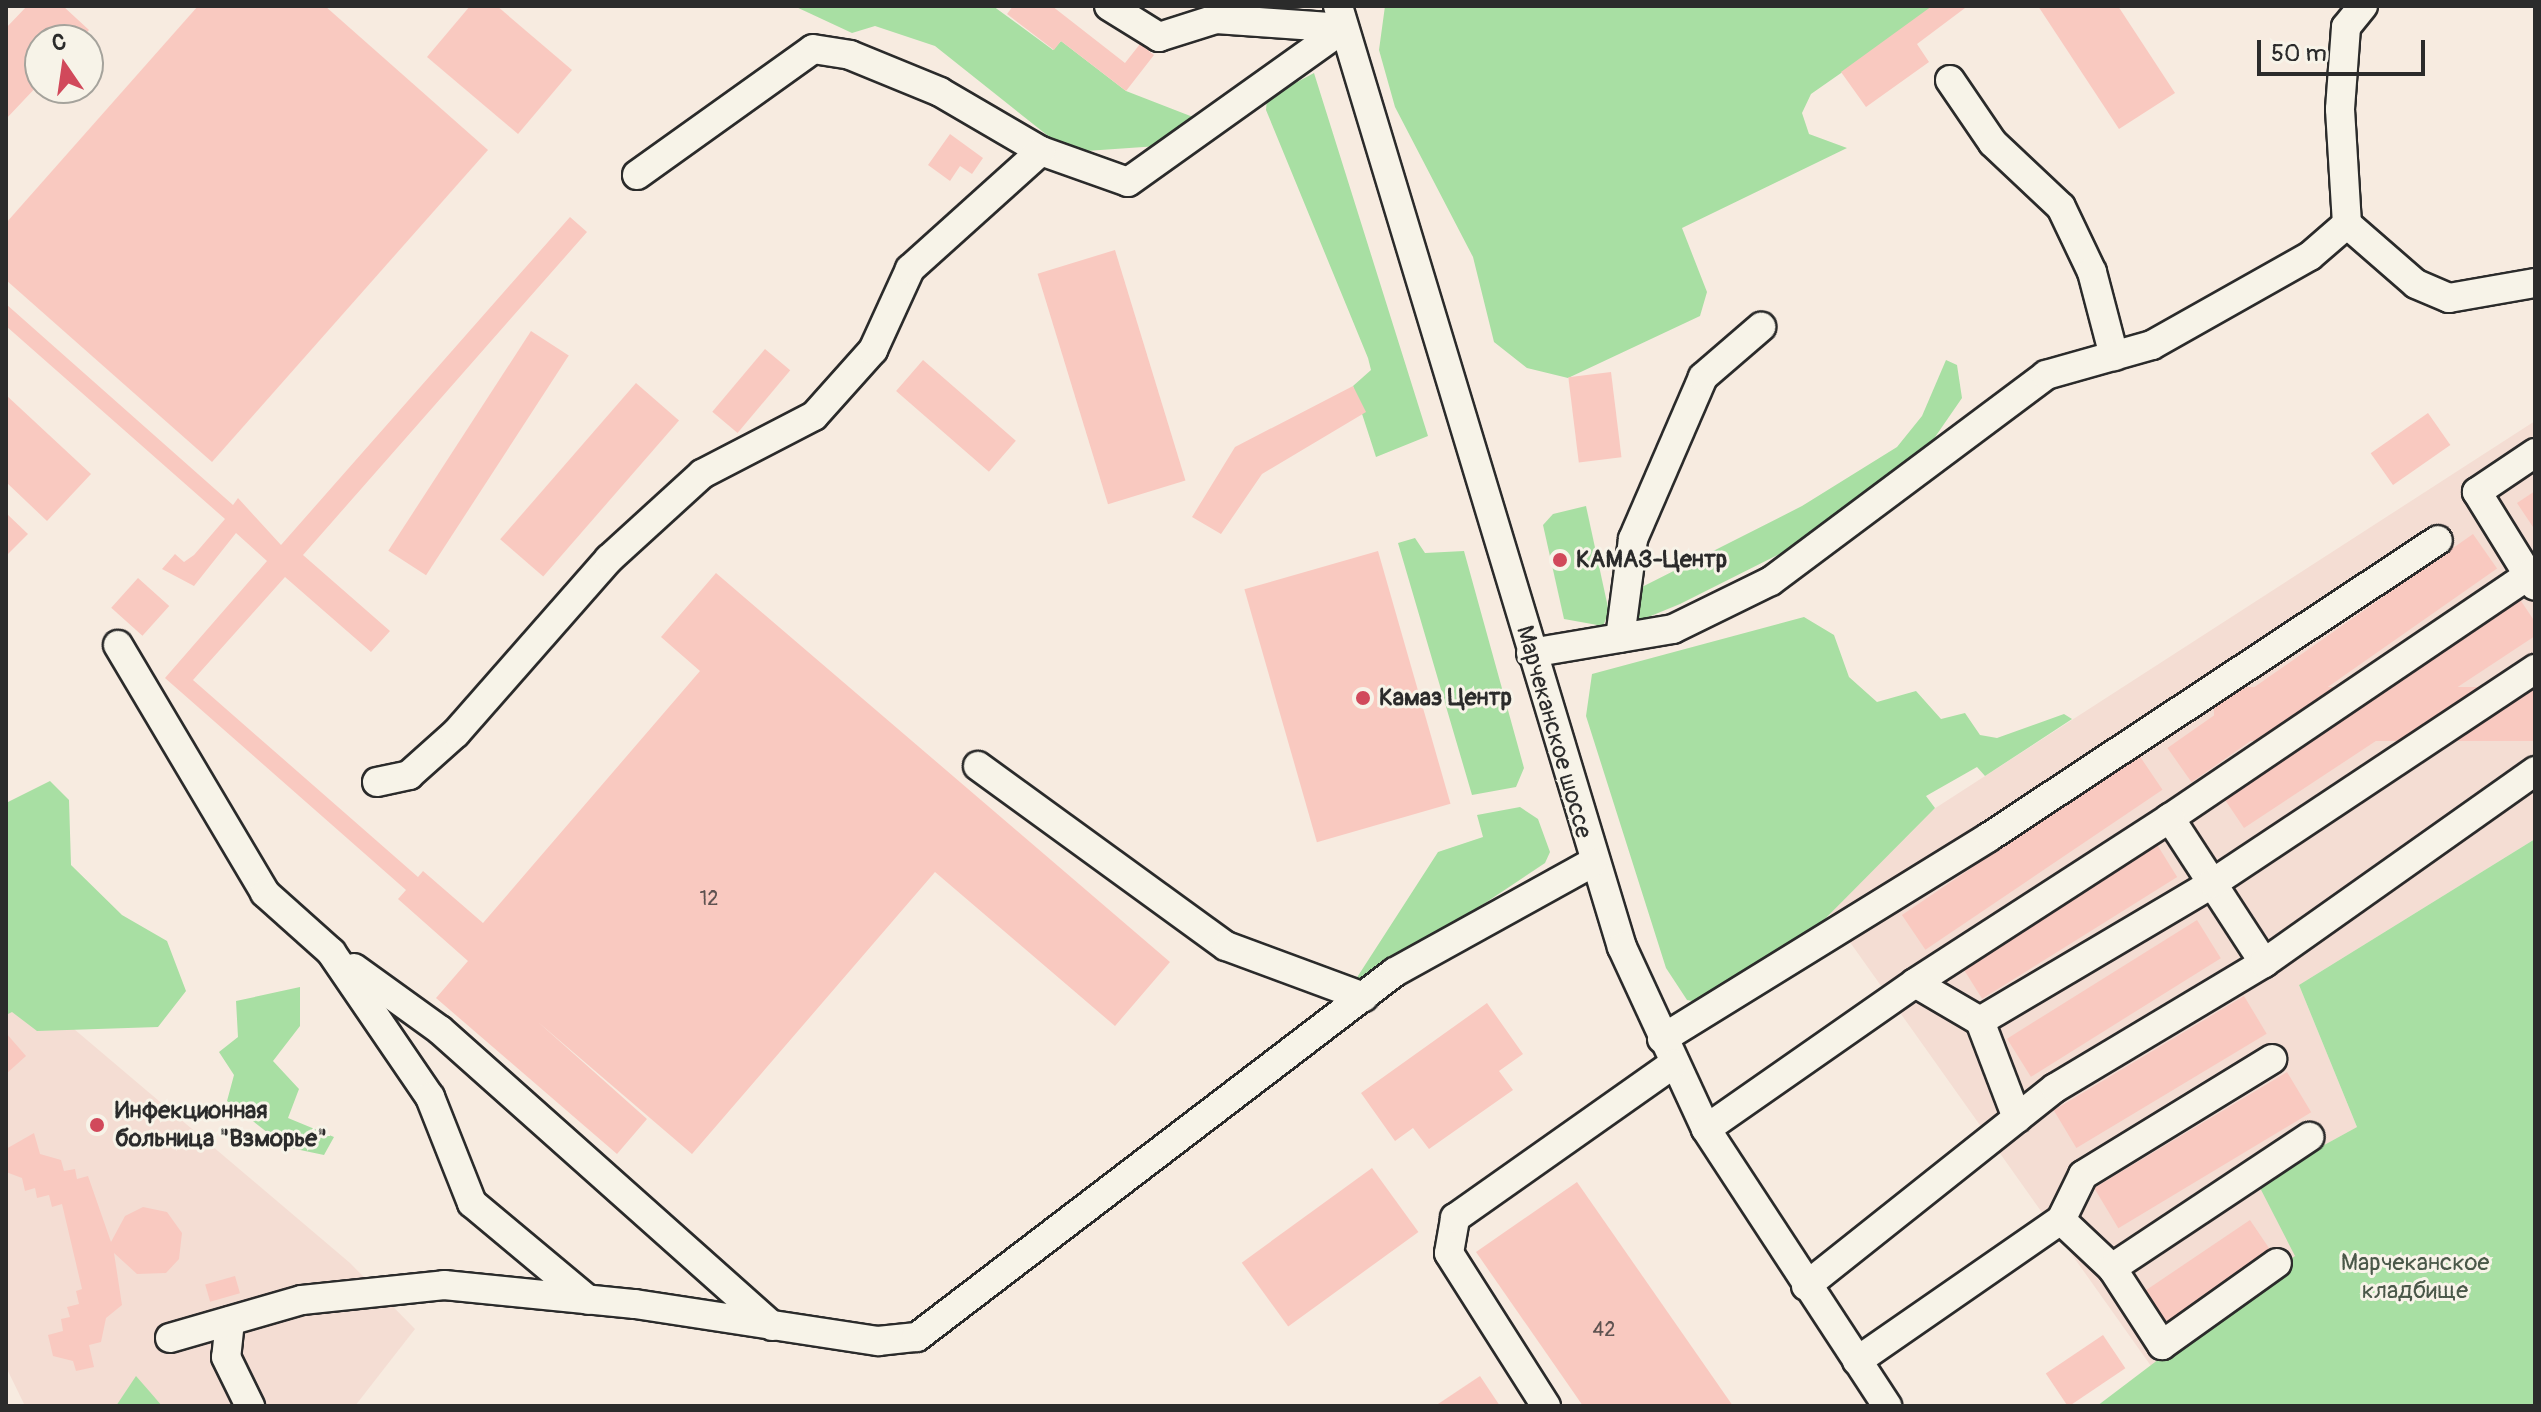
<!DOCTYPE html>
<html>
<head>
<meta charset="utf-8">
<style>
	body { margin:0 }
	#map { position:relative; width:2541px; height:1412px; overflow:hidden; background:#f7ebe0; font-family:Pangolin,sans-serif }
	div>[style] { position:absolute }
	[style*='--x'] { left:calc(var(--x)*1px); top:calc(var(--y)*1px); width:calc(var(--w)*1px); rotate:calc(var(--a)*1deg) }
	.built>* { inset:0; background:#f4ddd3 }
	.green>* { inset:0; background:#a8dfa3 }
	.building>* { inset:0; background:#f9c9c0; transform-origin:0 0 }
	.roads { filter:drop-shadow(2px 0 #2b2b2b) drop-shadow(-2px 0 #2b2b2b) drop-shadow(0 2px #2b2b2b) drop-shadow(0 -2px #2b2b2b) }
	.minor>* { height:28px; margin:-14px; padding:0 14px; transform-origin:14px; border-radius:14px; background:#f7f3e8 }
	.dots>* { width:22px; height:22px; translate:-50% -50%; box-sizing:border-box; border:4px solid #f7f3e8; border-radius:50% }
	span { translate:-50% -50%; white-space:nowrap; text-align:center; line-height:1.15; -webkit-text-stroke:6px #f7f3e8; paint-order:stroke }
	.number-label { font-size:20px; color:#5e5250 }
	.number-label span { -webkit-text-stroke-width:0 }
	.poi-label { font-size:24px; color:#2b2b2b; font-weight:700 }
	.left { translate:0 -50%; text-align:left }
	.street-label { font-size:24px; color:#2b2b2b }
	.park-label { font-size:24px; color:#4a5849 }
	.frame { position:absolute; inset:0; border:8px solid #2b2b2b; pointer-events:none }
	.north { position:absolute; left:24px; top:24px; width:80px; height:80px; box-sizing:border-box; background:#f7f3e8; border:2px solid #a5a39c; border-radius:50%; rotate:347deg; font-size:22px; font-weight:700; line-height:32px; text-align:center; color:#2b2b2b }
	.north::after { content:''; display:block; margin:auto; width:28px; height:36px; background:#d1495b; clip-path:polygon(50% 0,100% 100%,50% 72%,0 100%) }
	.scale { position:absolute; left:2257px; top:40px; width:168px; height:36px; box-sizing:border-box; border:4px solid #2b2b2b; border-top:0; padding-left:10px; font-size:24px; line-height:28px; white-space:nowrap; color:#2b2b2b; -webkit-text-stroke:6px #f7f3e8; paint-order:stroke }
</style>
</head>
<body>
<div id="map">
	<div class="built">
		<i style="clip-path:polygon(2535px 421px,2535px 839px,2299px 985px,2357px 1127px,2258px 1182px,2296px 1256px,2151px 1366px,1830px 914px,1920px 818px)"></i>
		<i style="clip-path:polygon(15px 979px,350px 1263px,415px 1329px,355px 1406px,25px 1406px,6px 1367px,6px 987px)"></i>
	</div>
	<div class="green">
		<i style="clip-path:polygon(794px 6px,993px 6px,1053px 50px,1061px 41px,1126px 91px,1193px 117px,1158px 146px,1086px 151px,1052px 139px,935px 46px,875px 26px,852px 33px)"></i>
		<i style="clip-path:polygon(1385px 6px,1937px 6px,1811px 94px,1802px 113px,1809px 134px,1847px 148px,1682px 228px,1707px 292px,1700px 316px,1568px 378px,1527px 368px,1494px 342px,1473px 257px,1395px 107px,1379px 50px)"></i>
		<i style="clip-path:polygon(1314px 73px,1428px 436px,1376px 457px,1353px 386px,1371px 370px,1368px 358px,1266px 110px,1267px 98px)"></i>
		<i style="clip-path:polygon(1946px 360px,1957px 365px,1962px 398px,1933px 440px,1839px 524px,1680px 604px,1641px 620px,1630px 613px,1636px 590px,1802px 506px,1897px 447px,1922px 416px)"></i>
		<i style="clip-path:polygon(1586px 506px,1609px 612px,1603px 626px,1564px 619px,1543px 525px,1553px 514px)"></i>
		<i style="clip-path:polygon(1415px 538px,1425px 553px,1464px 551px,1524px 768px,1516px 787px,1472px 795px,1398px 543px)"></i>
		<i style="clip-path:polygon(1804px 617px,1834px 635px,1849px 677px,1877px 702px,1916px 691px,1941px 719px,1965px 713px,1980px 735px,1997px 738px,2064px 714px,2072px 719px,1985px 776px,1977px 767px,1926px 796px,1935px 808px,1813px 931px,1698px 1002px,1687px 1000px,1666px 968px,1586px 716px,1592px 674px)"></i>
		<i style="clip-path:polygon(50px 781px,69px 800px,71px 865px,122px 915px,167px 941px,186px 991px,158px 1027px,37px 1031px,12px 1012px,6px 1015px,6px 803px)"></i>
		<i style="clip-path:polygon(1520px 807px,1538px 819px,1550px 852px,1545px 863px,1368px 981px,1356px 979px,1438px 852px,1483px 837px,1477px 815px)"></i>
		<i style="clip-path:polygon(2535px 839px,2535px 1406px,2097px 1406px,2295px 1256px,2257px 1182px,2357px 1127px,2299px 985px)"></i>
		<i style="clip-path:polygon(300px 987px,300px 1026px,273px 1061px,299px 1089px,288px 1118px,334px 1137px,324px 1155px,286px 1147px,227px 1101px,234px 1075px,219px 1052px,238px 1037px,236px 1001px)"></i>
		<i style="clip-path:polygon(136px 1376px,150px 1392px,162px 1406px,116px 1406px)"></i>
	</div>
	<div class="building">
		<i style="clip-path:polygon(27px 6px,63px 6px,89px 30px,80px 40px,40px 40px,40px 83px,6px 119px,6px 28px)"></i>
		<i style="clip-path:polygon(198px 6px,325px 6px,488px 150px,212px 462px,6px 280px,6px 223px)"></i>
		<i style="clip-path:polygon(470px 6px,497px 6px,572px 70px,518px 134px,427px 57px)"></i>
		<i style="clip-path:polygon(1013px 6px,1052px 6px,1125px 63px,1140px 44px,1154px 55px,1126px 91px,1061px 41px,1054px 50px,1007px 14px)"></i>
		<i style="clip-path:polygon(1932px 6px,1965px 8px,1917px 44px,1929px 62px,1866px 107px,1841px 72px)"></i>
		<i style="clip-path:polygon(2038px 6px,2118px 6px,2175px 93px,2119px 129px)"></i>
		<i style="clip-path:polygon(950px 134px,983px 158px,972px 174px,960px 166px,950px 181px,928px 165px)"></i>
		<i style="clip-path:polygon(570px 217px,587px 232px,303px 555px,390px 631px,371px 652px,285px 577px,193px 680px,418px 877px,423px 871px,483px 923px,700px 671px,661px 637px,716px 573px,1170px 962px,1115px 1026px,935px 872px,692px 1154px,538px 1022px,647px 1119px,617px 1154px,436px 998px,468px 961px,398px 899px,406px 890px,165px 678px,267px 561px,236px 533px,194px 586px,162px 569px,175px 554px,184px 562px,194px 555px,225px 519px,6px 326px,6px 304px,233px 505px,238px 498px,281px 545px)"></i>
		<i style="left:1115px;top:250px;width:241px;height:81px;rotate:73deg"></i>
		<i style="left:531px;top:331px;width:45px;height:262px;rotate:33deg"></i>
		<i style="left:765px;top:349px;width:33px;height:82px;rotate:40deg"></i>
		<i style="left:923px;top:360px;width:123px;height:41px;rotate:41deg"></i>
		<i style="left:1611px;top:372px;width:86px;height:43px;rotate:83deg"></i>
		<i style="left:636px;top:383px;width:57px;height:207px;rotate:41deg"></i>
		<i style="clip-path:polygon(1353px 386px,1366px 412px,1262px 474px,1221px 534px,1192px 517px,1235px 447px)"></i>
		<i style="clip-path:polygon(6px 395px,91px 474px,47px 521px,6px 482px)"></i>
		<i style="left:2428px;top:413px;width:39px;height:70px;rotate:55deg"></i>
		<i style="clip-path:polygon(2535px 491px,2535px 530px,2517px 503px)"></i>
		<i style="clip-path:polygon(6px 513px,28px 534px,6px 556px)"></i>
		<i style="left:2473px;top:534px;width:42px;height:373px;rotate:55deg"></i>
		<i style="left:1378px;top:551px;width:263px;height:139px;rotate:74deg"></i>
		<i style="left:138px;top:578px;width:42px;height:40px;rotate:42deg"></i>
		<i style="clip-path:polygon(2517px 595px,2535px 622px,2535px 636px,2244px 828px,2219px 791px)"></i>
		<i style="left:2535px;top:687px;width:54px;height:321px;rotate:90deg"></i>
		<i style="left:2139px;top:755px;width:42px;height:286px;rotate:56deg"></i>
		<i style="left:2156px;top:843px;width:40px;height:230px;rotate:58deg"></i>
		<i style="left:2197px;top:920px;width:45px;height:224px;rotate:58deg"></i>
		<i style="left:2244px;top:996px;width:44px;height:222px;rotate:59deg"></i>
		<i style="clip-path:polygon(1487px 1003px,1523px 1054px,1499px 1071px,1513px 1090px,1429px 1149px,1413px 1128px,1395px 1141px,1361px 1093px)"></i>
		<i style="clip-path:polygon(6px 1033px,26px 1056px,6px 1074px)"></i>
		<i style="left:2287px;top:1072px;width:47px;height:225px;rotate:59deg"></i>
		<i style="clip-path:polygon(34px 1133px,40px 1154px,61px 1160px,64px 1171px,75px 1169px,77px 1179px,88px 1176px,111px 1242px,125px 1216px,143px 1207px,167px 1212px,182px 1233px,179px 1259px,166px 1273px,137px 1274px,114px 1253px,122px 1305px,106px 1318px,101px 1342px,89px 1345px,94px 1367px,76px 1371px,73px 1361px,53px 1356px,48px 1335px,63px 1331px,61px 1319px,70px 1317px,67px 1307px,79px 1304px,76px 1291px,82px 1289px,62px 1204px,52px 1207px,49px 1195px,37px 1198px,35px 1188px,25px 1191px,22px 1178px,6px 1172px,6px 1149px)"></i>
		<i style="left:1372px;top:1168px;width:79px;height:161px;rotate:54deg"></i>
		<i style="clip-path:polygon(1577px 1182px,1733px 1406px,1583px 1406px,1476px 1252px)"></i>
		<i style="left:2250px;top:1220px;width:42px;height:130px;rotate:56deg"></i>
		<i style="left:235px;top:1276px;width:18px;height:31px;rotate:74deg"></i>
		<i style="left:2103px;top:1335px;width:40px;height:69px;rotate:56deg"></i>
		<i style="clip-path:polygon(1480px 1376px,1500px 1406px,1435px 1406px)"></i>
	</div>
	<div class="roads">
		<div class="minor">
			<i style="--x:1109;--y:6;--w:59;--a:31.8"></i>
			<i style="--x:1159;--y:37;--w:60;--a:-17.5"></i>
			<i style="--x:1216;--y:19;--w:128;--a:4"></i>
			<i style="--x:1338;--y:6;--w:983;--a:73.21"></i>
			<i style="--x:1622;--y:947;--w:200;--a:65.2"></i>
			<i style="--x:1706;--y:1129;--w:331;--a:56.8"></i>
			<i style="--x:1950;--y:80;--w:76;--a:55.7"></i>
			<i style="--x:1993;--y:143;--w:93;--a:43.3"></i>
			<i style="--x:2061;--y:207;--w:72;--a:64.5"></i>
			<i style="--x:2092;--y:272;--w:87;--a:75.3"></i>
			<i style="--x:637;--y:175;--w:216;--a:-35.6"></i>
			<i style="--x:813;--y:49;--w:37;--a:9"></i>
			<i style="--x:850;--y:55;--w:97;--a:22.3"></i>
			<i style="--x:940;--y:92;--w:117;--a:30.3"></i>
			<i style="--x:1041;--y:151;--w:92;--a:19.6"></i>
			<i style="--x:1128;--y:182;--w:265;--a:-35.5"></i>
			<i style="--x:2347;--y:224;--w:91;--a:41"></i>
			<i style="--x:2416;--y:284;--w:36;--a:23"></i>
			<i style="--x:2449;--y:298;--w:87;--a:-9.9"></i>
			<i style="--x:2535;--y:453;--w:70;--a:146.1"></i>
			<i style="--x:2477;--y:492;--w:110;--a:58.3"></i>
			<i style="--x:1620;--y:638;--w:100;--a:-82.5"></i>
			<i style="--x:1633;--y:539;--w:176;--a:-66.6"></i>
			<i style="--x:1703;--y:377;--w:77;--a:-40.8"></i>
			<i style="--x:118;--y:645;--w:288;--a:59.3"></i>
			<i style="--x:265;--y:893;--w:89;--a:41.8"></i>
			<i style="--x:331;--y:952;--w:176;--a:55.7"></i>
			<i style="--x:430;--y:1097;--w:114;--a:68.4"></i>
			<i style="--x:472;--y:1203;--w:151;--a:39.9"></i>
			<i style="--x:1531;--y:653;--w:144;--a:-9.6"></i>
			<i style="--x:1673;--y:629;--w:109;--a:-26.1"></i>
			<i style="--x:1771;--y:581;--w:344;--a:-36.8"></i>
			<i style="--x:2046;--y:375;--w:110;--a:-15.8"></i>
			<i style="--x:2152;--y:345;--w:181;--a:-29.4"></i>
			<i style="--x:2310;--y:256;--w:49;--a:-40.9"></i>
			<i style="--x:2347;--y:224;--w:115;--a:-93.5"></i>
			<i style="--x:2340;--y:109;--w:82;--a:-85.8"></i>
			<i style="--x:2346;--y:27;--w:27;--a:-51"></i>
			<i style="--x:978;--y:766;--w:306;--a:36"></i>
			<i style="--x:1226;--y:946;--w:147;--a:20.3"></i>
			<i style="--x:377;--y:782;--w:33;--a:-12"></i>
			<i style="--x:409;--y:775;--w:63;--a:-41.8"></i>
			<i style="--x:456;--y:733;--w:232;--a:-48.7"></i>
			<i style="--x:609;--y:559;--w:126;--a:-42.4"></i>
			<i style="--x:702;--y:474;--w:126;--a:-27.4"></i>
			<i style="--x:814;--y:416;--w:89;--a:-48.2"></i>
			<i style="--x:873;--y:350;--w:89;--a:-65.4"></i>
			<i style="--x:910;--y:269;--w:176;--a:-42"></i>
			<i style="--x:2264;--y:963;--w:173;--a:-123"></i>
			<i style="--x:2170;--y:818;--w:441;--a:-34.1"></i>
			<i style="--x:354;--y:968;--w:106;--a:35.8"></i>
			<i style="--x:440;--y:1030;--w:445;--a:41.7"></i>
			<i style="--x:1915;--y:983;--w:304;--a:-32.9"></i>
			<i style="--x:1980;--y:1021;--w:104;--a:69.1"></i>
			<i style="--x:1662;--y:1039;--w:384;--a:-31.7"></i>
			<i style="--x:1989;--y:837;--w:538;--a:-33.48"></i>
			<i style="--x:1706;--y:1129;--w:255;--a:-34.9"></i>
			<i style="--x:1915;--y:983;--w:75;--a:30.3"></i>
			<i style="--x:1980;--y:1021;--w:271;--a:-30.6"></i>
			<i style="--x:2213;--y:883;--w:387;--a:-33.6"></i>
			<i style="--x:2061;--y:1220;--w:50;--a:-63.9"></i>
			<i style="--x:2083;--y:1175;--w:222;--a:-31.5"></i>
			<i style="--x:2112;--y:1268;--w:92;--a:57"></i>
			<i style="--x:2162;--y:1345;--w:141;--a:-35.5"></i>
			<i style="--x:1806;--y:1286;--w:318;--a:-38.5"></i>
			<i style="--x:2055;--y:1088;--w:244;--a:-30.9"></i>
			<i style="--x:2264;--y:963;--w:332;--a:-35.3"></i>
			<i style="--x:230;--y:1321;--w:36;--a:96"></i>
			<i style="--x:226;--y:1357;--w:55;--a:63.9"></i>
			<i style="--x:170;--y:1338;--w:137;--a:-16.1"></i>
			<i style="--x:302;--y:1300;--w:143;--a:-6"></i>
			<i style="--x:444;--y:1285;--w:192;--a:5.7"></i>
			<i style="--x:635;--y:1304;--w:246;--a:8.7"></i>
			<i style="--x:878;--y:1341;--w:39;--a:-6"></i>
			<i style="--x:917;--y:1337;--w:601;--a:-37.37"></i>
			<i style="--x:1395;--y:972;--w:225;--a:-29"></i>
			<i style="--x:1857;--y:1361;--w:248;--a:-34.7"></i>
			<i style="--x:2061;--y:1220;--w:70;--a:43.3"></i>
			<i style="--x:2112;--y:1268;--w:237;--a:-33.6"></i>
			<i style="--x:1546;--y:1406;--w:181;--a:-122.4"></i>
			<i style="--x:1449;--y:1253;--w:36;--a:-80"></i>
			<i style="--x:1455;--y:1218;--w:267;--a:-35.2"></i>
		</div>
	</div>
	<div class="dots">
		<i style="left:1560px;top:560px;background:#d1495b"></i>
		<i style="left:1363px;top:698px;background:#d1495b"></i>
		<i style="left:97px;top:1125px;background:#d1495b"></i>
	</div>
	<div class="number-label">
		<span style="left:709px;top:898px">12</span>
		<span style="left:1604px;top:1329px">42</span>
	</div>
	<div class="poi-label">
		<span class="left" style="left:1576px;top:560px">КАМАЗ-Центр</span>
		<span class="left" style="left:1379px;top:698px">Камаз Центр</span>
		<span class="left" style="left:115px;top:1125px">Инфекционная<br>больница "Взморье"</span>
	</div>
	<div class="street-label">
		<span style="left:1554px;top:732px;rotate:74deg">Марчеканское шоссе</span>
	</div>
	<div class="park-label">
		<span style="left:2415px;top:1277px">Марчеканское<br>кладбище</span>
	</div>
	<div class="frame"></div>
	<div class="north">С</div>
	<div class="scale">50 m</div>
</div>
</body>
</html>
